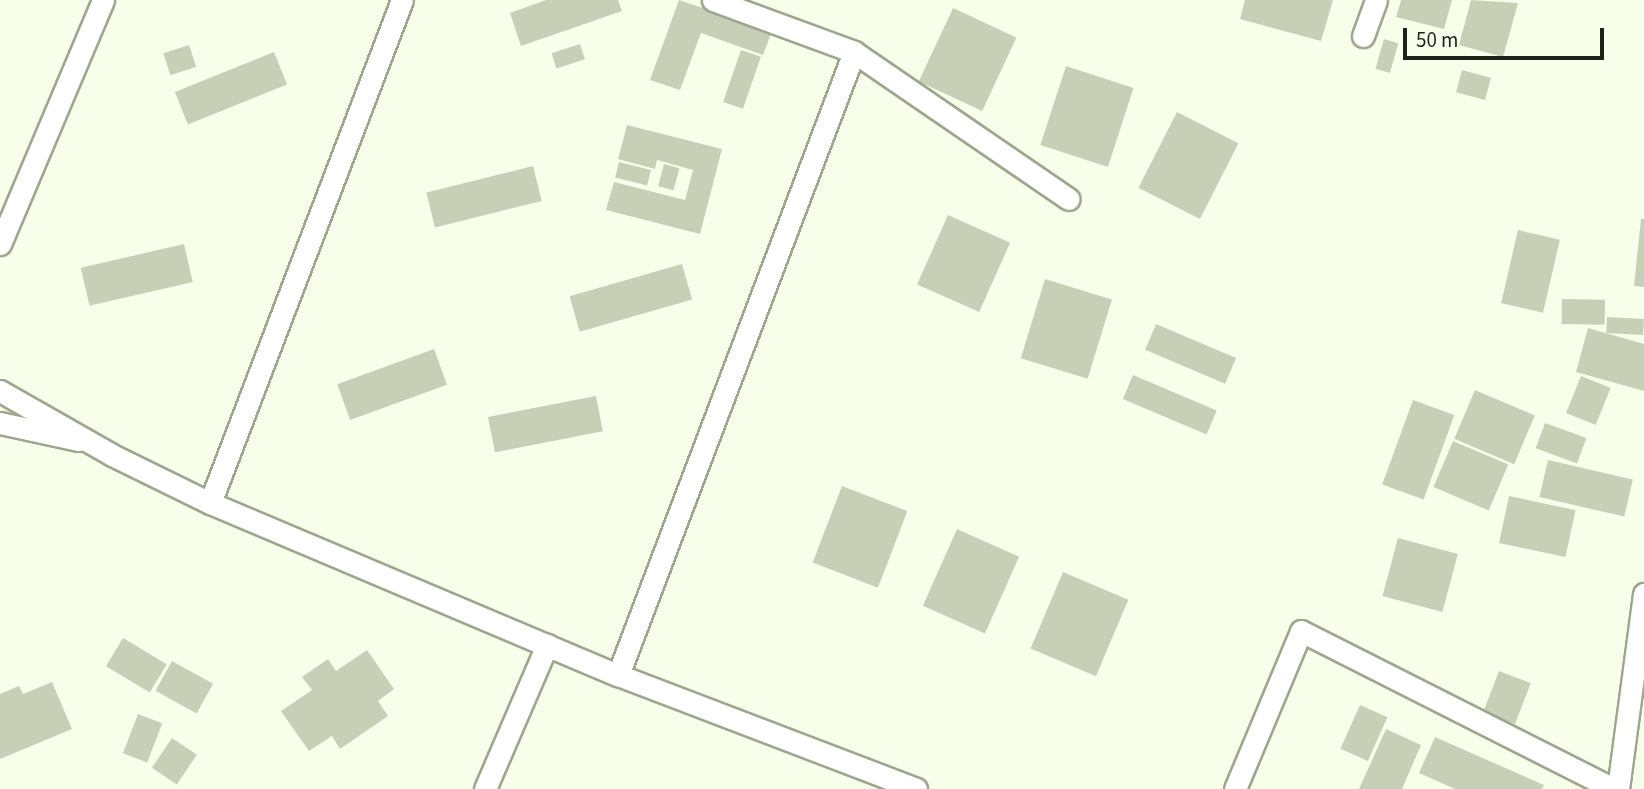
<!DOCTYPE html>
<html>
<head>
<meta charset="utf-8">
<style>
	body { margin:0 }
	#map { position:relative; width:1644px; height:789px; overflow:hidden; background:#f7ffea; font-family:"Source Sans 3",sans-serif }
	div>[style] { position:absolute }
	[style*='--x'] { left:calc(var(--x)*1px); top:calc(var(--y)*1px); width:calc(var(--w)*1px); rotate:calc(var(--a)*1deg) }
	.building>* { inset:0; background:#c7d0b7; transform-origin:0 0 }
	.roads { filter:drop-shadow(2px 0 #9ea68e) drop-shadow(-2px 0 #9ea68e) drop-shadow(0 2px #9ea68e) drop-shadow(0 -2px #9ea68e) }
	.street>* { height:21px; margin:-10.5px; padding:0 10.5px; transform-origin:10.5px; border-radius:10.5px; background:#fff }
	span { translate:-50% -50%; white-space:nowrap; text-align:center; line-height:1.15; -webkit-text-stroke:7px #f7ffea; paint-order:stroke }
	.scale { position:absolute; left:1403px; top:28px; width:201px; height:32px; box-sizing:border-box; border:4px solid #1f2219; border-top:0; padding-left:9px; font-size:21px; line-height:24px; white-space:nowrap; color:#1f2219; -webkit-text-stroke:5px #f7ffea; paint-order:stroke }
</style>
</head>
<body>
<div id="map">
	<div class="building">
		<i style="clip-path:polygon(546px 0,618px 0,622px 11px,521px 46px,510px 13px)"></i>
		<i style="clip-path:polygon(679px 0,772px 31px,763px 55px,701px 33px,680px 90px,650px 80px)"></i>
		<i style="clip-path:polygon(1245px 0,1333px 0,1321px 41px,1240px 19px)"></i>
		<i style="clip-path:polygon(1401px 0,1452px 0,1444px 29px,1396px 17px)"></i>
		<i style="clip-path:polygon(1471px 0,1518px 3px,1503px 57px,1459px 45px)"></i>
		<i style="left:953px;top:8px;width:70px;height:81px;rotate:25deg"></i>
		<i style="left:1384px;top:39px;width:15px;height:31px;rotate:16deg"></i>
		<i style="left:580px;top:44px;width:16px;height:30px;rotate:72deg"></i>
		<i style="left:189px;top:45px;width:23px;height:27px;rotate:72deg"></i>
		<i style="left:741px;top:50px;width:21px;height:55px;rotate:19deg"></i>
		<i style="left:274px;top:52px;width:35px;height:107px;rotate:68deg"></i>
		<i style="left:1066px;top:66px;width:71px;height:83px;rotate:18deg"></i>
		<i style="left:1462px;top:70px;width:30px;height:23px;rotate:15deg"></i>
		<i style="left:1177px;top:112px;width:69px;height:85px;rotate:27deg"></i>
		<i style="clip-path:polygon(627px 125px,722px 149px,700px 234px,606px 210px,614px 182px,685px 200px,693px 170px,657px 160px,655px 169px,618px 159px)"></i>
		<i style="left:619px;top:162px;width:33px;height:16px;rotate:14deg"></i>
		<i style="left:664px;top:164px;width:16px;height:23px;rotate:15deg"></i>
		<i style="left:533px;top:166px;width:36px;height:110px;rotate:76deg"></i>
		<i style="left:948px;top:215px;width:68px;height:76px;rotate:24deg"></i>
		<i style="clip-path:polygon(1641px 219px,1644px 219px,1644px 287px,1634px 286px)"></i>
		<i style="left:1518px;top:230px;width:43px;height:75px;rotate:13deg"></i>
		<i style="left:184px;top:244px;width:39px;height:106px;rotate:77deg"></i>
		<i style="left:682px;top:264px;width:37px;height:117px;rotate:74deg"></i>
		<i style="left:1045px;top:279px;width:70px;height:83px;rotate:17deg"></i>
		<i style="left:1562px;top:299px;width:43px;height:25px;rotate:1deg"></i>
		<i style="left:1607px;top:317px;width:37px;height:16px;rotate:3deg"></i>
		<i style="left:1156px;top:324px;width:87px;height:28px;rotate:23deg"></i>
		<i style="clip-path:polygon(1588px 328px,1644px 344px,1644px 391px,1576px 372px)"></i>
		<i style="left:434px;top:349px;width:38px;height:103px;rotate:70deg"></i>
		<i style="left:1133px;top:375px;width:91px;height:26px;rotate:23deg"></i>
		<i style="left:1581px;top:376px;width:32px;height:40px;rotate:22deg"></i>
		<i style="left:1475px;top:390px;width:65px;height:53px;rotate:23deg"></i>
		<i style="left:596px;top:396px;width:36px;height:110px;rotate:79deg"></i>
		<i style="left:1413px;top:400px;width:44px;height:90px;rotate:20deg"></i>
		<i style="left:1545px;top:423px;width:44px;height:27px;rotate:20deg"></i>
		<i style="left:1453px;top:441px;width:60px;height:50px;rotate:23deg"></i>
		<i style="left:1548px;top:460px;width:87px;height:38px;rotate:13deg"></i>
		<i style="left:842px;top:486px;width:70px;height:82px;rotate:21deg"></i>
		<i style="left:1509px;top:496px;width:68px;height:48px;rotate:12deg"></i>
		<i style="left:957px;top:529px;width:68px;height:84px;rotate:24deg"></i>
		<i style="left:1398px;top:538px;width:62px;height:60px;rotate:15deg"></i>
		<i style="left:1063px;top:572px;width:71px;height:83px;rotate:23deg"></i>
		<i style="left:123px;top:638px;width:51px;height:33px;rotate:31deg"></i>
		<i style="clip-path:polygon(367px 650px,394px 689px,378px 701px,388px 716px,340px 749px,332px 736px,309px 751px,281px 711px,312px 690px,302px 677px,328px 659px,336px 671px)"></i>
		<i style="left:172px;top:661px;width:47px;height:34px;rotate:29deg"></i>
		<i style="left:1499px;top:671px;width:34px;height:44px;rotate:21deg"></i>
		<i style="clip-path:polygon(52px 682px,72px 729px,0 759px,0 694px,19px 686px,23px 694px)"></i>
		<i style="left:1360px;top:705px;width:30px;height:48px;rotate:24deg"></i>
		<i style="left:138px;top:714px;width:26px;height:42px;rotate:21deg"></i>
		<i style="clip-path:polygon(1386px 729px,1421px 745px,1402px 789px,1359px 789px)"></i>
		<i style="clip-path:polygon(1435px 737px,1544px 785px,1542px 789px,1455px 789px,1419px 773px)"></i>
		<i style="left:172px;top:738px;width:30px;height:36px;rotate:34deg"></i>
	</div>
	<div class="roads">
		<div class="street">
			<i style="--x:713;--y:0;--w:150;--a:20.2"></i>
			<i style="--x:854;--y:52;--w:260;--a:34.4"></i>
			<i style="--x:1363;--y:36;--w:38;--a:-70"></i>
			<i style="--x:0;--y:244;--w:265;--a:-67.1"></i>
			<i style="--x:0;--y:391;--w:129;--a:29.7"></i>
			<i style="--x:112;--y:455;--w:109;--a:26.1"></i>
			<i style="--x:210;--y:503;--w:443;--a:22.9"></i>
			<i style="--x:618;--y:675;--w:319;--a:20.9"></i>
			<i style="--x:0;--y:423;--w:80;--a:12.3"></i>
			<i style="--x:210;--y:503;--w:538;--a:-69.11"></i>
			<i style="--x:618;--y:675;--w:666;--a:-69.25"></i>
			<i style="--x:485;--y:789;--w:157;--a:-66.7"></i>
			<i style="--x:1235;--y:789;--w:171;--a:-67.3"></i>
			<i style="--x:1301;--y:631;--w:351;--a:26.8"></i>
			<i style="--x:1618;--y:789;--w:197;--a:-82.4"></i>
		</div>
	</div>
	<div class="scale">50 m</div>
</div>
</body>
</html>
